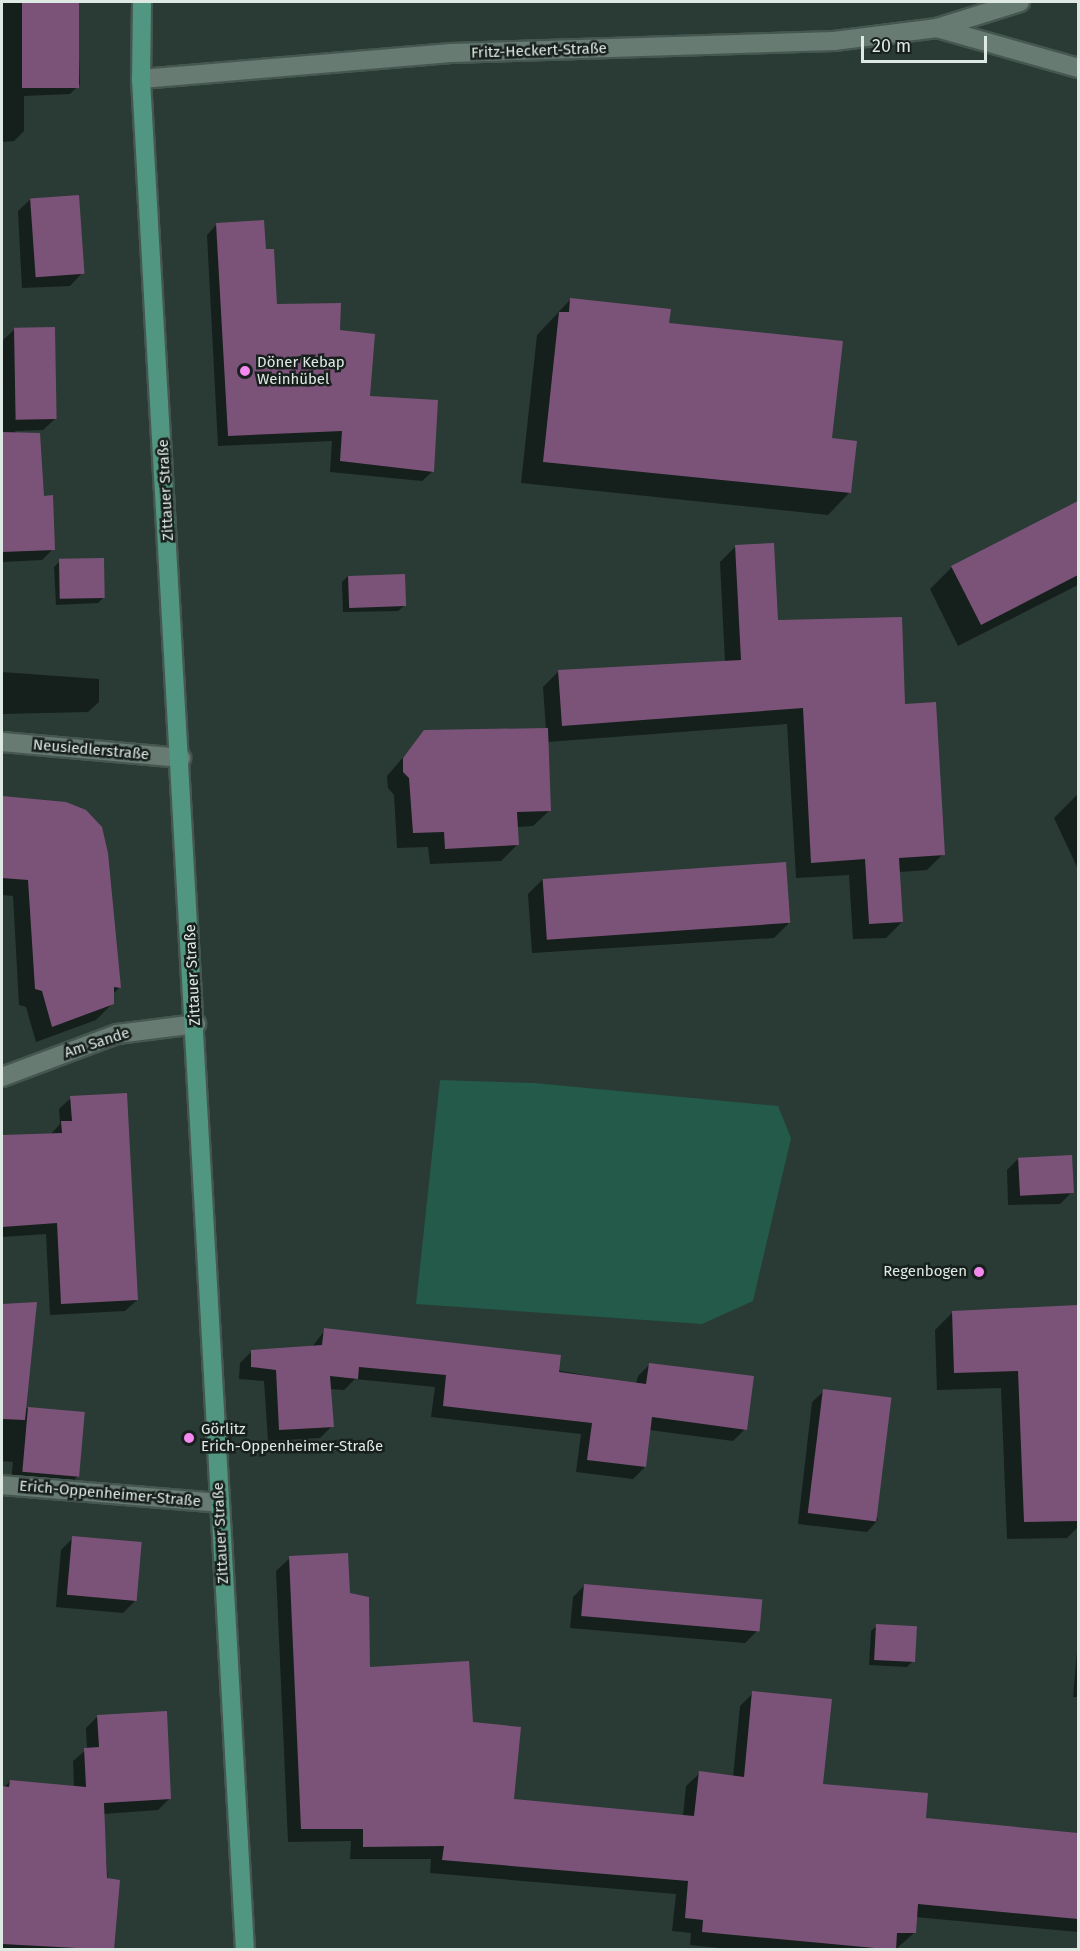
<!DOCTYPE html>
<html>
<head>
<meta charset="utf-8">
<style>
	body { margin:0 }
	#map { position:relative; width:1080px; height:1951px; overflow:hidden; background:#293b34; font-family:"Fira Sans",sans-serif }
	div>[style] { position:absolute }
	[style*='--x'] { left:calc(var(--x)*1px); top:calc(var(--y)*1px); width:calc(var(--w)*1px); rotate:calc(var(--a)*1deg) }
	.green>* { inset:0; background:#235a49 }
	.shadow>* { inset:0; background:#0007 }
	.building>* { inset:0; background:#7b5379; transform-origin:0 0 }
	.roads { filter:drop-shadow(2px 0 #465650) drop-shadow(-2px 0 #465650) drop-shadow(0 2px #465650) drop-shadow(0 -2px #465650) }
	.minor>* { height:18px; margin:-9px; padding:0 9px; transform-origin:9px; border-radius:9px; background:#677b73 }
	.primary>* { height:18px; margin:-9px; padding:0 9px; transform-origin:9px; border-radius:9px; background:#519680 }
	.dots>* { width:16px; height:16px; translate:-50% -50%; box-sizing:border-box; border:3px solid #18201d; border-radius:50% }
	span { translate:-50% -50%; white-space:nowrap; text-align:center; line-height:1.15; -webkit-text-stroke:5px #18201d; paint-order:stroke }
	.street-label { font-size:15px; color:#dee9e4 }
	.poi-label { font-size:15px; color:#dee9e4 }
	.left { translate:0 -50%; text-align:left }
	.right { translate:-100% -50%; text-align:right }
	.frame { position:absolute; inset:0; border:3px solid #dee9e4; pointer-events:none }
	.scale { position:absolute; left:861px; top:36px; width:126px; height:27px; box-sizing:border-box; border:3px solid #dee9e4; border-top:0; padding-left:8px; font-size:18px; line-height:21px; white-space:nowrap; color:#dee9e4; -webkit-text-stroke:4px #18201d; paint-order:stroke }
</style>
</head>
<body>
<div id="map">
	<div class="green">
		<i style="clip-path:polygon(440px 1080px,534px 1083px,778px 1106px,791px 1138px,753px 1301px,702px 1324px,416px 1304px)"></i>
	</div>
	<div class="shadow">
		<i style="clip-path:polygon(2px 2px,77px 2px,80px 84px,70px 94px,24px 96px,24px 131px,14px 141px,2px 142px)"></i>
		<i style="clip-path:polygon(31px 199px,82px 273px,70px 286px,22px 288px,18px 211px)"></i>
		<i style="clip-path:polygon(217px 224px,264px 250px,275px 306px,339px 332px,368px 397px,433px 471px,422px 481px,330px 472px,332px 441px,218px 446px,207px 235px)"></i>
		<i style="clip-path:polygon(570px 300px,668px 324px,830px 439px,850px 492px,828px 515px,521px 483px,537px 335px)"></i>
		<i style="clip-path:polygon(15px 329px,56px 418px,43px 430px,15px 431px,43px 498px,53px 549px,42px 560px,2px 562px,2px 341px)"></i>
		<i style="clip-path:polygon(1078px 502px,1078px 585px,958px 646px,930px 589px,952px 567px)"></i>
		<i style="clip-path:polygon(736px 546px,776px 621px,903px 705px,943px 854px,927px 870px,899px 872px,902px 922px,886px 938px,853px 939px,849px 875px,796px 878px,787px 724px,547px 742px,550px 810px,533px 826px,517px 827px,517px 845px,501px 861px,430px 864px,428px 847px,397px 848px,394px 795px,388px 788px,387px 776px,425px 732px,546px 730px,543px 687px,559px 671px,725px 662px,720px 562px)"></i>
		<i style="clip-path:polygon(60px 561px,104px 597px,98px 603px,56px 605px,54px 567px)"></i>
		<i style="clip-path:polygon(348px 576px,404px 606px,398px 611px,343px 612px,342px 582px)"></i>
		<i style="clip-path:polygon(2px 672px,99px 679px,99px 702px,88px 712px,2px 714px)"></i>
		<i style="clip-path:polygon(1078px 794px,1078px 869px,1054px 818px)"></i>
		<i style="clip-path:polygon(2px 797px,65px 803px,119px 988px,113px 994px,113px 1003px,96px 1020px,36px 1042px,26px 1007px,19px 1005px,13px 896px,2px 895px)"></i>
		<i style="clip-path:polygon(543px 879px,789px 923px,774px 938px,532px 953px,528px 894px)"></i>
		<i style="clip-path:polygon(71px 1098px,137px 1300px,125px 1311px,50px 1315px,46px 1234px,2px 1237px,2px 1137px,50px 1135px,60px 1124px,59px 1109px)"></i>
		<i style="clip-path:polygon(1019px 1158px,1072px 1192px,1060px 1204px,1008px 1205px,1007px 1170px)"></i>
		<i style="clip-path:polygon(35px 1303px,25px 1408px,83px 1413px,77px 1477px,66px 1489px,11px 1483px,13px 1462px,2px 1461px,2px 1305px)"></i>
		<i style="clip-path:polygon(1078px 1307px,1078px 1527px,1067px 1538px,1007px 1539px,1001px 1388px,937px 1390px,935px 1330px,953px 1312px)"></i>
		<i style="clip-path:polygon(325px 1330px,636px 1384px,638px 1376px,650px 1364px,745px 1429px,733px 1441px,649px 1430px,645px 1467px,633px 1479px,576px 1472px,581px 1434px,431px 1417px,435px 1387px,355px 1379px,344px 1390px,330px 1389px,332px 1426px,320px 1438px,268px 1441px,264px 1381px,239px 1379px,240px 1363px,252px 1351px,312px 1347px)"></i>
		<i style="clip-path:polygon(824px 1391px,878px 1520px,867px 1532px,798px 1524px,812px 1402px)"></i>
		<i style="clip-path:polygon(73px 1538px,135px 1601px,123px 1613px,56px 1607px,61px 1550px)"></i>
		<i style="clip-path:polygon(290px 1558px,349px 1594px,369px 1669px,472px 1724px,512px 1800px,683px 1816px,686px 1786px,700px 1773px,733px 1777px,740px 1706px,753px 1693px,822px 1785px,925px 1819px,1078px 1834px,1078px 1932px,915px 1917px,914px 1933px,895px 1950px,739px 1950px,690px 1945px,691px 1933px,672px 1931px,676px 1894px,430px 1873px,431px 1859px,350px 1859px,351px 1841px,288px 1842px,276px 1571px)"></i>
		<i style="clip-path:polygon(585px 1585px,757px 1631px,745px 1643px,570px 1628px,573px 1597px)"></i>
		<i style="clip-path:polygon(877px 1626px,913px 1661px,907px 1667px,869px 1665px,871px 1631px)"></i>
		<i style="clip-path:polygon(1078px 1639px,1078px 1697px,1073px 1697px)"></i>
		<i style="clip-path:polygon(98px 1716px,169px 1799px,158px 1810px,103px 1814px,113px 1950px,2px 1950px,2px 1788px,10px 1782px,74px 1787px,73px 1761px,87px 1749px,86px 1728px)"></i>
	</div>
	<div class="building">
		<i style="left:22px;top:2px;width:57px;height:86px"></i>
		<i style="left:79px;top:195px;width:79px;height:49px;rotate:86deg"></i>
		<i style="clip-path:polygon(264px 220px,266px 249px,274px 249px,277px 304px,341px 303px,340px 330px,375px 334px,370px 396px,438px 400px,434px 472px,340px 461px,342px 431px,228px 436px,216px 223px)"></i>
		<i style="clip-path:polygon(570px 298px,671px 309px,669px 323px,843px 341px,832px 438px,857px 441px,851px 493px,543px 462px,559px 312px,569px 312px)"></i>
		<i style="left:55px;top:327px;width:92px;height:41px;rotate:89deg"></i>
		<i style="clip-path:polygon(2px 432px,40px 433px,44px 496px,53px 495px,55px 550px,2px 552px)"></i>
		<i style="clip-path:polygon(1078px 501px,1078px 575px,981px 625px,951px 566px)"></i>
		<i style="clip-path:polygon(774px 543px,778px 620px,902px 617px,905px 704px,936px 702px,945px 855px,899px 858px,903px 922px,869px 924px,865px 859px,811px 863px,803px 708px,562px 726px,558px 670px,741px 660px,735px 545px)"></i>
		<i style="left:104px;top:558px;width:40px;height:45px;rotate:89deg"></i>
		<i style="left:405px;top:574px;width:32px;height:57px;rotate:88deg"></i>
		<i style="clip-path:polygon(548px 728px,551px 811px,517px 812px,519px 845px,445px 849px,444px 832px,413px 833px,409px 778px,403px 772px,403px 758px,424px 730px)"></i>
		<i style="clip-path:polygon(2px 796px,66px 802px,86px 810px,102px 827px,108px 853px,121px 988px,114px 987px,114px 1004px,52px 1027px,42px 991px,35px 989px,28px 880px,2px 878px)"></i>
		<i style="left:786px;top:862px;width:61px;height:244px;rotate:86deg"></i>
		<i style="clip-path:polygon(127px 1093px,138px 1300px,61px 1304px,57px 1223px,2px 1227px,2px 1135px,62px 1133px,61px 1121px,72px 1121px,70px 1096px)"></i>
		<i style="left:1072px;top:1155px;width:38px;height:54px;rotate:87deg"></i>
		<i style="clip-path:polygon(37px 1302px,25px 1420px,2px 1419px,2px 1304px)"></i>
		<i style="clip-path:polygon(1078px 1305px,1078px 1521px,1024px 1522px,1018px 1371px,954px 1373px,952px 1311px)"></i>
		<i style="clip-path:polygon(324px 1328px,561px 1355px,559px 1372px,646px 1384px,649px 1363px,754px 1376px,747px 1430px,652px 1417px,646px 1467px,587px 1460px,592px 1423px,443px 1406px,446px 1375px,359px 1367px,358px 1379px,330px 1376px,334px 1427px,279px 1430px,276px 1370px,251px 1367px,251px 1350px,322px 1345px)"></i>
		<i style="left:823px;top:1389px;width:69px;height:125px;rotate:7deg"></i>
		<i style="left:28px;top:1407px;width:57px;height:65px;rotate:5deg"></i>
		<i style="left:72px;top:1536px;width:70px;height:59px;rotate:5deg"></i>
		<i style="clip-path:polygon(348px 1553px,350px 1593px,369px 1597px,370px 1667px,469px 1661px,473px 1722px,521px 1727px,514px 1799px,694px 1816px,699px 1771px,744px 1777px,752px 1691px,832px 1699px,823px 1784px,928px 1793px,926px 1818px,1078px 1833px,1078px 1919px,918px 1904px,916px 1933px,897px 1933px,896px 1950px,702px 1932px,703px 1920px,685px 1918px,688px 1881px,442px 1860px,444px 1846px,363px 1847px,363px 1829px,301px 1829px,289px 1556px)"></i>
		<i style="left:584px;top:1584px;width:179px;height:32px;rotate:5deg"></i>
		<i style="left:876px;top:1624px;width:41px;height:36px;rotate:3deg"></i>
		<i style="clip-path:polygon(167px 1711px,171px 1799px,104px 1803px,107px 1878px,120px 1880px,114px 1950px,2px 1944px,2px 1786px,9px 1787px,10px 1780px,86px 1787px,84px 1748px,99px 1747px,97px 1715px)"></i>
	</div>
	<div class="roads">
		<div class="minor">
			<i style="--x:937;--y:28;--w:147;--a:15.8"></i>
			<i style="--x:141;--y:79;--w:311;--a:-4.8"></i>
			<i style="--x:451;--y:53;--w:383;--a:-1.8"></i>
			<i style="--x:834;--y:41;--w:104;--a:-7.2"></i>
			<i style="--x:937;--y:28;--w:87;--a:-17.4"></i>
			<i style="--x:2;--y:742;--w:180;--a:5.1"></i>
			<i style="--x:2;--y:1077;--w:123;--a:-20.5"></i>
			<i style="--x:117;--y:1034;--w:80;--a:-7.2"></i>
			<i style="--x:2;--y:1485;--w:218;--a:4.7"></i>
		</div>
		<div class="primary">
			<i style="--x:142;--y:2;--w:77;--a:90.7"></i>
			<i style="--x:141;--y:79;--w:1874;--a:86.82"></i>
		</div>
	</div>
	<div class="dots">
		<i style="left:245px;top:371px;background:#f489ef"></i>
		<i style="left:979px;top:1272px;background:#f489ef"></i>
		<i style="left:189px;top:1438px;background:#f489ef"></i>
	</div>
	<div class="street-label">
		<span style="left:539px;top:51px;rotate:-2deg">Fritz-Heckert-Straße</span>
		<span style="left:166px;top:490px;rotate:-93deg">Zittauer Straße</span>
		<span style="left:91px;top:750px;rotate:5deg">Neusiedlerstraße</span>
		<span style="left:193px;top:975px;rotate:-93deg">Zittauer Straße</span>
		<span style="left:97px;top:1043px;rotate:-18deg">Am Sande</span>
		<span style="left:110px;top:1494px;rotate:5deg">Erich-Oppenheimer-Straße</span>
		<span style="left:221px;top:1533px;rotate:-93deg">Zittauer Straße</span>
	</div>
	<div class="poi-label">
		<span class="left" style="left:257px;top:371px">Döner Kebap<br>Weinhübel</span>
		<span class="right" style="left:967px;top:1272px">Regenbogen</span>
		<span class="left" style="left:201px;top:1438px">Görlitz<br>Erich-Oppenheimer-Straße</span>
	</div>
	<div class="frame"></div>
	<div class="scale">20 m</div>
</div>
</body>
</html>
